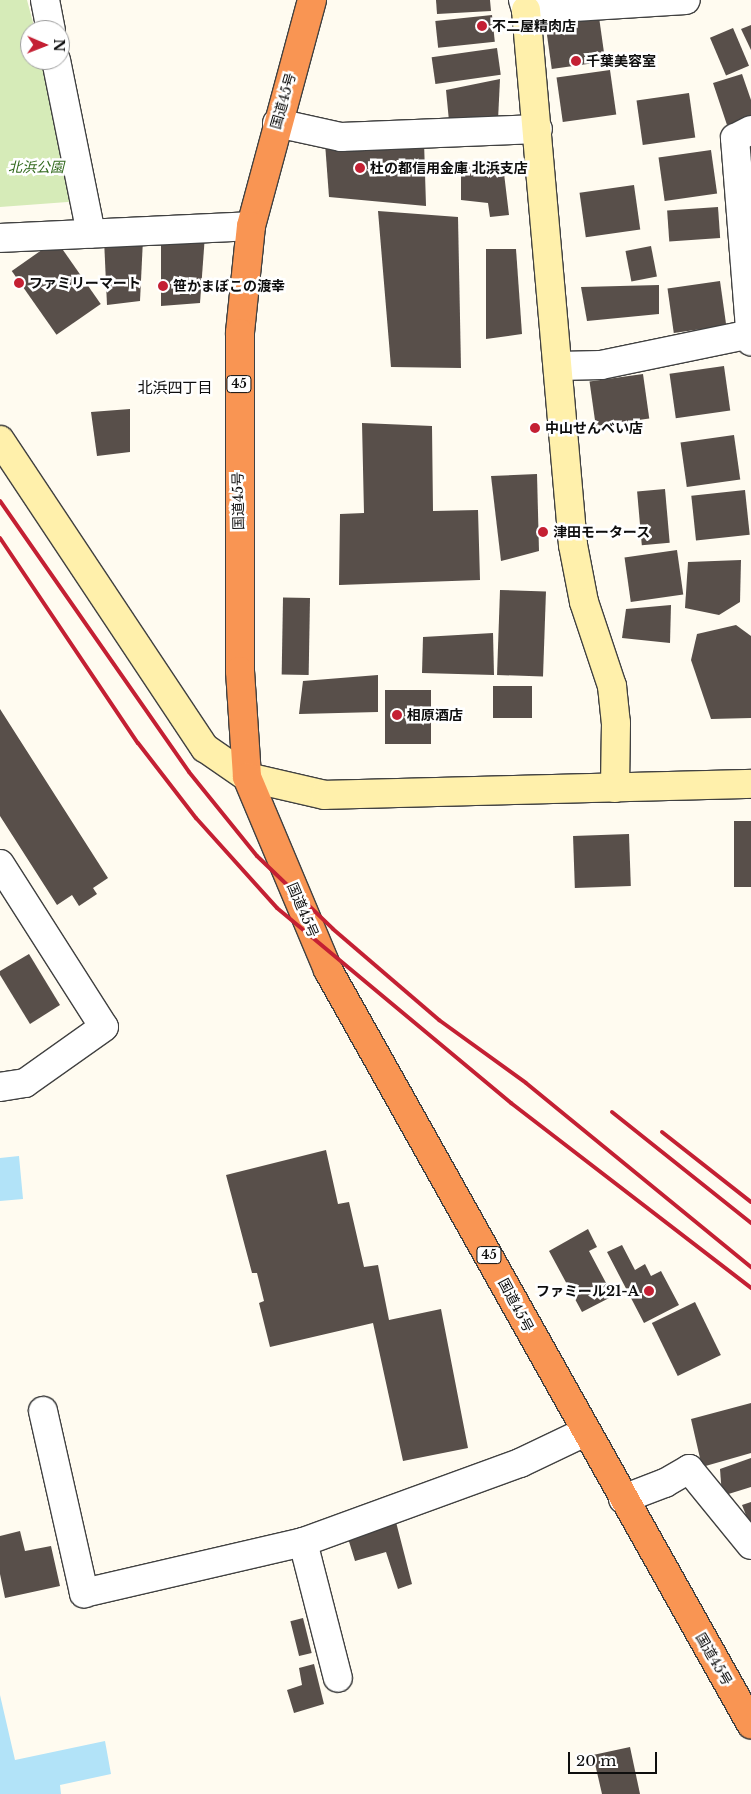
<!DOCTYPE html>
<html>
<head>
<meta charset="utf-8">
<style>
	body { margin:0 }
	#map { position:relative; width:751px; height:1794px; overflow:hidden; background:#fffbf0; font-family:"Libre Baskerville","Noto Sans JP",serif }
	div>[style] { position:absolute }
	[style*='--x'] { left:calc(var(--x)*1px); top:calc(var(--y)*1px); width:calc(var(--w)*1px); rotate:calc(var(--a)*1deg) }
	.green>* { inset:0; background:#d6ebb8 }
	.water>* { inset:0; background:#b2e3f8 }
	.building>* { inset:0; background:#584f4a; transform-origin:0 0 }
	.roads { filter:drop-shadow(1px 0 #414141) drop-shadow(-1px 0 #414141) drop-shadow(0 1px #414141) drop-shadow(0 -1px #414141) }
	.street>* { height:28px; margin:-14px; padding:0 14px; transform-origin:14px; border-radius:14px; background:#fff }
	.secondary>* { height:28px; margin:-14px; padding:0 14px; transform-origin:14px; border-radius:14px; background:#fff0ab }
	.highway>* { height:28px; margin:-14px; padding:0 14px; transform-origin:14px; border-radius:14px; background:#f99553 }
	.rail>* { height:4px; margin:-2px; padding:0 2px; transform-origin:2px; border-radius:2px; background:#c42033 }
	.dots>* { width:14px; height:14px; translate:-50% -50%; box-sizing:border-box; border:2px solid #fff; border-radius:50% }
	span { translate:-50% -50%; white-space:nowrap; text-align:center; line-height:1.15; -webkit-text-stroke:5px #fff; paint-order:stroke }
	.shield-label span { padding:1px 4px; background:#fff; border:1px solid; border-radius:4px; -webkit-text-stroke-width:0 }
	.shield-label { font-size:12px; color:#0e0e0e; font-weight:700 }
	.poi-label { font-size:14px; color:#0e0e0e; font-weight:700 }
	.left { translate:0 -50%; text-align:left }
	.right { translate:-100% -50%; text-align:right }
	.street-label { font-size:14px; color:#0e0e0e }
	.park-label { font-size:14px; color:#31691c; font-style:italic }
	.neighbourhood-label { font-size:15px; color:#0e0e0e }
	.north { position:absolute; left:20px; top:20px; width:50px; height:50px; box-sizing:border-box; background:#fff; border:1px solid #9f9f9f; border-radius:50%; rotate:91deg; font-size:14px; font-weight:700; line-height:20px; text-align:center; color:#0e0e0e }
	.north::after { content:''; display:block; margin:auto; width:18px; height:22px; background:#c42033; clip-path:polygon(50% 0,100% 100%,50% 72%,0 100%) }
	.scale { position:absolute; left:568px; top:1752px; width:89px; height:22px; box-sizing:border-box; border:2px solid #0e0e0e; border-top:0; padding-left:6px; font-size:15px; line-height:18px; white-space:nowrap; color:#0e0e0e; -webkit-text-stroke:4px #fff; paint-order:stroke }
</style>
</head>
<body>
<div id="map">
	<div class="green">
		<i style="clip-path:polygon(0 0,27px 0,35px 30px,30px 30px,30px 60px,43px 60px,81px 201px,0 207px)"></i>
	</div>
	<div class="water">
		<i style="clip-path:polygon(19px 1156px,23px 1199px,0 1201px,0 1158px)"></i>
		<i style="clip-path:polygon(0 1695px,15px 1760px,105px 1741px,111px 1774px,60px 1785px,61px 1794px,0 1794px)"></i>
	</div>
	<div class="building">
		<i style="clip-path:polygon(436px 0,490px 0,491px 11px,437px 14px)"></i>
		<i style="left:492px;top:15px;width:27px;height:57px;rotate:84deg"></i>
		<i style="left:599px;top:17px;width:45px;height:54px;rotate:82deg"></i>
		<i style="clip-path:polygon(751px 25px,751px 50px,741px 29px)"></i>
		<i style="left:733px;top:28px;width:41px;height:25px;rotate:67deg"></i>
		<i style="left:497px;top:48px;width:27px;height:66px;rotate:82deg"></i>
		<i style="left:610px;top:70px;width:45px;height:54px;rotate:82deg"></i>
		<i style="clip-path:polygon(742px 74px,751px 100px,751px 117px,727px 125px,713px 83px)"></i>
		<i style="clip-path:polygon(500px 79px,498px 120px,449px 121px,446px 90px)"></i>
		<i style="left:689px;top:93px;width:45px;height:53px;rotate:82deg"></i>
		<i style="clip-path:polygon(424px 141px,426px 206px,329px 197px,325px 143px)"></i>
		<i style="left:711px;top:150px;width:44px;height:53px;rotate:82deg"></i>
		<i style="clip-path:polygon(503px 165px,509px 215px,490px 217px,488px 203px,461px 200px,461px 167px)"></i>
		<i style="left:634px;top:185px;width:45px;height:55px;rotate:82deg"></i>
		<i style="left:718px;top:207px;width:31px;height:51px;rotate:86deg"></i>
		<i style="clip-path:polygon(378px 211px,458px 217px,461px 368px,391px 367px)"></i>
		<i style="clip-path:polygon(205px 235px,200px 303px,161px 306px,161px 237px)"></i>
		<i style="clip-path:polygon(104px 239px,143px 239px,140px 301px,107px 305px)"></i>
		<i style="left:56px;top:240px;width:78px;height:54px;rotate:55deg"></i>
		<i style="left:651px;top:246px;width:31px;height:26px;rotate:79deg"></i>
		<i style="clip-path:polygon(486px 249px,516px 249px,522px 334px,486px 339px)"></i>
		<i style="left:720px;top:281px;width:45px;height:53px;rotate:82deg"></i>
		<i style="clip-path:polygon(659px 285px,659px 314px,587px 321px,581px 287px)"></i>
		<i style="left:724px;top:366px;width:45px;height:55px;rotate:82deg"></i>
		<i style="left:643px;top:374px;width:45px;height:54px;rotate:82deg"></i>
		<i style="clip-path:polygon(130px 409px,130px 452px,97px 456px,91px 412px)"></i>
		<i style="clip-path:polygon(362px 423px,432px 426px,433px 511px,478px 510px,480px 580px,339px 585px,340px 514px,364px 513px)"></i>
		<i style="left:734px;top:435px;width:45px;height:54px;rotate:82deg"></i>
		<i style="clip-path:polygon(537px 474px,539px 551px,501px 561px,491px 476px)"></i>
		<i style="left:665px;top:489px;width:54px;height:28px;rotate:85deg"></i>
		<i style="left:745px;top:490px;width:45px;height:54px;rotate:84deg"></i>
		<i style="left:677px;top:550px;width:45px;height:53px;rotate:82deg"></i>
		<i style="clip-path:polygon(741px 560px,740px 602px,719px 615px,685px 608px,688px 562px)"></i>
		<i style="left:500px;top:590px;width:46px;height:85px;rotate:2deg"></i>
		<i style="left:310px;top:598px;width:77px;height:27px;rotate:91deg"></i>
		<i style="clip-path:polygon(671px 605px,670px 643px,622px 638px,626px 609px)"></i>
		<i style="clip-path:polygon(736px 625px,751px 636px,751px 718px,711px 719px,691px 660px,697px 634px)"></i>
		<i style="clip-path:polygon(493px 633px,494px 675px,422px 673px,423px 637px)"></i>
		<i style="clip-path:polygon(378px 675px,378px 712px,299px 714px,303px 681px)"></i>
		<i style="left:532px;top:686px;width:32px;height:39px;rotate:90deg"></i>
		<i style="left:385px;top:690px;width:46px;height:54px"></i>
		<i style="clip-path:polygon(0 709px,108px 878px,93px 888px,97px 894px,79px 906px,72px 895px,57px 905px,0 816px)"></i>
		<i style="left:734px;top:821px;width:17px;height:66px"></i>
		<i style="left:629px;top:834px;width:52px;height:56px;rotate:88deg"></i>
		<i style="clip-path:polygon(29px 954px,60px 1005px,30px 1024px,0 975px,0 971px)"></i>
		<i style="clip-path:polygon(326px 1150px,338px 1204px,349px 1202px,364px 1267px,378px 1265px,389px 1320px,441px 1309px,468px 1448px,403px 1461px,373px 1323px,270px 1347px,259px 1303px,264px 1301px,257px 1273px,252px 1273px,226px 1175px)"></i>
		<i style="clip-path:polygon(588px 1229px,597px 1247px,589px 1251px,613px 1296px,582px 1312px,549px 1251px)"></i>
		<i style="clip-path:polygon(622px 1245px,635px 1270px,645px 1264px,651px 1276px,661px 1271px,679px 1305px,644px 1323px,607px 1252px)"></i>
		<i style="left:695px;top:1302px;width:59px;height:48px;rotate:64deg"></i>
		<i style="clip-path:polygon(751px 1403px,751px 1453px,702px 1467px,691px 1419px)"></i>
		<i style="clip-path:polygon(751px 1458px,751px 1487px,722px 1496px,720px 1469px)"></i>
		<i style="clip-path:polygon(751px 1502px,751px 1528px,742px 1505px)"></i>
		<i style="clip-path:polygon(396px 1522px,412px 1584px,398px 1589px,386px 1552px,355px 1561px,347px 1535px)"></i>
		<i style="clip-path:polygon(20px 1531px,25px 1551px,51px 1546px,60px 1586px,5px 1598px,0 1574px,0 1536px)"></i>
		<i style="left:303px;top:1618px;width:36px;height:13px;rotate:76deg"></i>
		<i style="clip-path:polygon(314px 1664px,324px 1704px,294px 1713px,287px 1690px,302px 1685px,299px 1668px)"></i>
		<i style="clip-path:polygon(630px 1747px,640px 1794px,602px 1794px,593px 1755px)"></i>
	</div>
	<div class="roads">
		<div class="street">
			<i style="--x:45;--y:0;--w:31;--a:79"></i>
			<i style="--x:523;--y:0;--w:10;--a:73"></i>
			<i style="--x:526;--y:10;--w:160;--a:-3.6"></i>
			<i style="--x:56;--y:60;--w:177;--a:78.6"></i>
			<i style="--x:277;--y:123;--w:66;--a:12.3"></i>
			<i style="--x:341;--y:137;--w:197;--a:-2.3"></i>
			<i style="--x:751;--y:130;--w:18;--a:153"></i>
			<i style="--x:735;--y:138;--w:204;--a:85.5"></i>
			<i style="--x:0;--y:238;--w:251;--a:-2.7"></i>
			<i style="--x:559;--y:366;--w:42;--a:-1.4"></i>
			<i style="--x:601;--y:365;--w:153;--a:-11.7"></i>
			<i style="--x:0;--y:864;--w:193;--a:57.5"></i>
			<i style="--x:104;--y:1027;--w:97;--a:144.7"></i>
			<i style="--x:25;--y:1083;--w:25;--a:171"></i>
			<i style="--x:43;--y:1411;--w:187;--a:77.3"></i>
			<i style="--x:84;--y:1593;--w:225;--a:-13.1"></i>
			<i style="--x:303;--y:1542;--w:231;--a:-20"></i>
			<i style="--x:520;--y:1463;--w:72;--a:-25.5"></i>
			<i style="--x:623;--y:1499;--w:45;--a:-20.9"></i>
			<i style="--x:665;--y:1483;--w:28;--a:-30"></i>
			<i style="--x:689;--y:1469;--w:98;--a:50.8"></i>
			<i style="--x:303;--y:1542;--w:140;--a:75.6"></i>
		</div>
		<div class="secondary">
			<i style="--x:526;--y:10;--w:537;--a:84.98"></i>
			<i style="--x:573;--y:545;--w:58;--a:79.1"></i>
			<i style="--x:584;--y:602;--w:89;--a:71.6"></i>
			<i style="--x:612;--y:686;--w:37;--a:84"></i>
			<i style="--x:616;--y:723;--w:65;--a:90.9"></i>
			<i style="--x:0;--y:440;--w:370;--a:56.4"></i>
			<i style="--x:205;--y:748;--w:51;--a:34.6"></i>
			<i style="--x:247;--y:777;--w:80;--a:13"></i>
			<i style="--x:325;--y:795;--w:426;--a:-1.5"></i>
		</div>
		<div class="highway">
			<i style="--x:312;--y:0;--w:234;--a:105.1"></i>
			<i style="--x:251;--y:226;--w:108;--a:95.9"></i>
			<i style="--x:240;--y:333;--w:338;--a:90"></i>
			<i style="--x:240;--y:671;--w:106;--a:86.2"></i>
			<i style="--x:247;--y:777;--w:209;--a:67.2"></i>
			<i style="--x:328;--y:970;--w:865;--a:60.71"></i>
		</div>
	</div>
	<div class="rail">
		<i style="--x:0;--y:501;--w:330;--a:55.1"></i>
		<i style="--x:189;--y:772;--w:108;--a:51"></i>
		<i style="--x:257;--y:856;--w:105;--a:43.8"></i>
		<i style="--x:333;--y:929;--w:140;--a:40.6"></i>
		<i style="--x:439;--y:1020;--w:107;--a:35.9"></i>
		<i style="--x:526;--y:1083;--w:291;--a:39.3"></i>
		<i style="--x:0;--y:538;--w:247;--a:56.1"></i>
		<i style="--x:138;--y:743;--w:95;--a:52.3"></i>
		<i style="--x:196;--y:818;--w:121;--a:48"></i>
		<i style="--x:277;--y:908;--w:305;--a:39.8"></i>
		<i style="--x:511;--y:1103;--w:303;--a:37.6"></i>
		<i style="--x:612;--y:1112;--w:178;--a:38.6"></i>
		<i style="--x:662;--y:1132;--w:113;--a:38.2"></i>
	</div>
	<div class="dots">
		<i style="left:482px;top:26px;background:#c42033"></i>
		<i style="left:576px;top:61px;background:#c42033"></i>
		<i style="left:360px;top:168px;background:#c42033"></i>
		<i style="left:19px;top:283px;background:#c42033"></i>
		<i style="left:163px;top:286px;background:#c42033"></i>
		<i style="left:535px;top:428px;background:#c42033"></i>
		<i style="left:543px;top:532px;background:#c42033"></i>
		<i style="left:397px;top:715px;background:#c42033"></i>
		<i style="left:649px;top:1291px;background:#c42033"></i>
	</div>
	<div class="shield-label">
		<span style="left:239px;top:384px">45</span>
		<span style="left:489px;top:1255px">45</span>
	</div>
	<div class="poi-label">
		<span class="left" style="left:492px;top:26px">不二屋精肉店</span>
		<span class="left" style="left:586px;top:61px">千葉美容室</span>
		<span class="left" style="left:370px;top:168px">杜の都信用金庫 北浜支店</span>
		<span class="left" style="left:29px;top:283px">ファミリーマート</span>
		<span class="left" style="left:173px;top:286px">笹かまぼこの渡幸</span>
		<span class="left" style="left:545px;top:428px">中山せんべい店</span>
		<span class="left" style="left:553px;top:532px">津田モータース</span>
		<span class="left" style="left:407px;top:715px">相原酒店</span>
		<span class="right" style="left:639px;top:1291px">ファミール21-A</span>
	</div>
	<div class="street-label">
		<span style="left:283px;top:101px;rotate:-74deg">国道45号</span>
		<span style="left:238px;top:501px;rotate:-91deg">国道45号</span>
		<span style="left:303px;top:910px;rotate:67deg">国道45号</span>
		<span style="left:516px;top:1305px;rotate:62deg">国道45号</span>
		<span style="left:714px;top:1659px;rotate:60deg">国道45号</span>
	</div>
	<div class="park-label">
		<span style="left:36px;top:167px">北浜公園</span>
	</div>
	<div class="neighbourhood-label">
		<span style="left:175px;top:388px">北浜四丁目</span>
	</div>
	<div class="north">N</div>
	<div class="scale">20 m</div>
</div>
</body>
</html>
